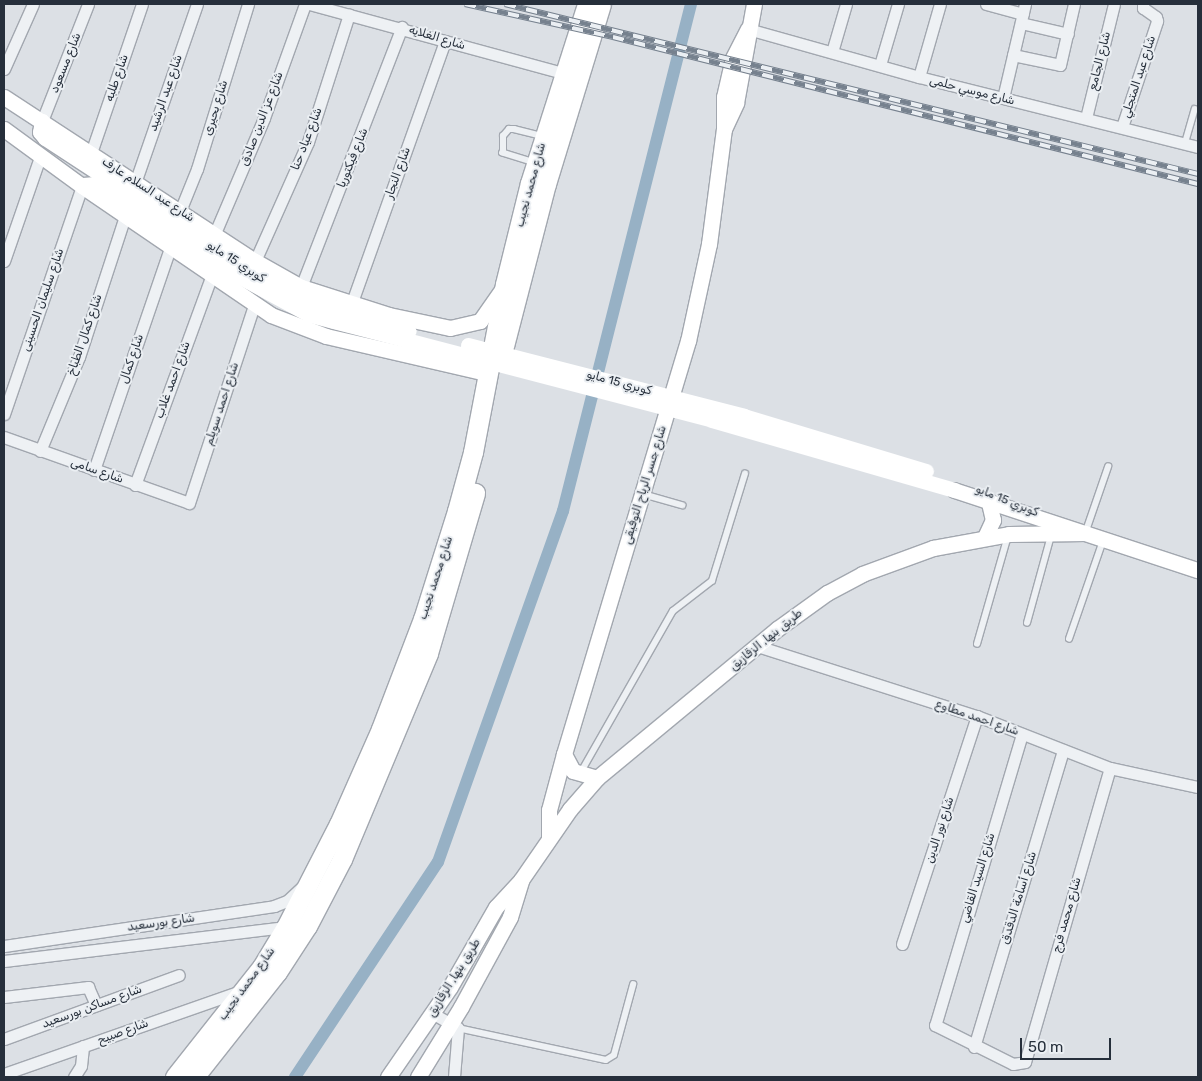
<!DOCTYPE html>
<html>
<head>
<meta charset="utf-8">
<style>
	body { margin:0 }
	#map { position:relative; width:1202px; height:1081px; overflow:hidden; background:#dce0e5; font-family:Rubik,"Noto Naskh Arabic",sans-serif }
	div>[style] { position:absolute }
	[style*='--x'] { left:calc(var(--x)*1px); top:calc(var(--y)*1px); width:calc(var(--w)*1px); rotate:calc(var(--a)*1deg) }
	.canal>* { height:12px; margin:-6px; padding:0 6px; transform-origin:6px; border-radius:6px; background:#97b1c5 }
	.roads { filter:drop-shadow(1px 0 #a2a7af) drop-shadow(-1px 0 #a2a7af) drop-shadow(0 1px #a2a7af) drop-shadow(0 -1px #a2a7af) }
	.service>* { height:5.5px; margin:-2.75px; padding:0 2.75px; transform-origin:2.75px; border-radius:2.75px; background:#eef1f4 }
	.minor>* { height:11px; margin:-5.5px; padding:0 5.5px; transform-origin:5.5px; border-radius:5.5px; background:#eef1f4 }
	.secondary>* { height:15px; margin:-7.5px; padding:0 7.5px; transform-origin:7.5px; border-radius:7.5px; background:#fff }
	.trunk>* { height:19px; margin:-9.5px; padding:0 9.5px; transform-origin:9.5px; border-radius:9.5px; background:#fff }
	.rail>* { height:5.5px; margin-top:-2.75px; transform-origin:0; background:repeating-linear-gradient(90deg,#ebeff3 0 11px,#76818e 0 22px); box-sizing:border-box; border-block:1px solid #76818e }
	.secondary-bridge>* { height:15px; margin:-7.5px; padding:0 7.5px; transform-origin:7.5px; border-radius:7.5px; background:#fff }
	span { translate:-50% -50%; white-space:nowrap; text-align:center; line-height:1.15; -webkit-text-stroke:4px #ebeff3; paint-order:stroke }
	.street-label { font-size:12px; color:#262f3b }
	.frame { position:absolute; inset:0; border:5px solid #262f3b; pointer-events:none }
	.scale { position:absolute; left:1020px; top:1038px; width:91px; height:22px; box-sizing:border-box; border:2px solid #262f3b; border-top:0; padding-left:6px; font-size:15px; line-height:18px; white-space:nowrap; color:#262f3b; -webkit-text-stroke:4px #ebeff3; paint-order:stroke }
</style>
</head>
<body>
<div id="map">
	<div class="canal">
		<i style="--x:295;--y:1077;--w:258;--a:-56.4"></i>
		<i style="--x:438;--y:862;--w:373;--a:-70.4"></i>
		<i style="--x:563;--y:511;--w:523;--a:-75.83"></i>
	</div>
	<div class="roads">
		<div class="service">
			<i style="--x:1185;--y:143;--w:35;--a:-74"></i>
			<i style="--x:535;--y:163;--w:34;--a:-163"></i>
			<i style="--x:503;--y:153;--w:17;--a:-90"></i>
			<i style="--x:503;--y:136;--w:9;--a:-49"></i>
			<i style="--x:509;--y:129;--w:5;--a:0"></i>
			<i style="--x:514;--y:129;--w:30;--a:14"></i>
			<i style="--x:643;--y:494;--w:41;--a:15.8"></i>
			<i style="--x:1086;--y:531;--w:68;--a:-71"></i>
			<i style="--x:1027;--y:623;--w:90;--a:-74.6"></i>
			<i style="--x:1069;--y:639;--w:104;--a:-70.9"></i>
			<i style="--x:977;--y:644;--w:112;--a:-74"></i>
			<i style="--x:581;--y:772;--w:185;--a:-60.3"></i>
			<i style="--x:673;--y:611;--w:49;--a:-37.6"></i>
			<i style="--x:712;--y:581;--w:112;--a:-72.9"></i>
			<i style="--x:458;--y:1028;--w:151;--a:12.2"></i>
			<i style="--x:606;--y:1060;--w:9;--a:-32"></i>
			<i style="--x:614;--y:1055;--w:73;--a:-74.8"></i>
		</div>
		<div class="minor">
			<i style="--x:309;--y:4;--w:266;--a:15.2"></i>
			<i style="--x:986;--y:4;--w:38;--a:15"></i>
			<i style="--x:1021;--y:23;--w:48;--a:13.2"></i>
			<i style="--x:748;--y:29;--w:178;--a:15.7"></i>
			<i style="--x:919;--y:77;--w:288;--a:14.1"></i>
			<i style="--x:832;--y:52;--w:50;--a:-73.7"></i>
			<i style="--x:1013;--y:55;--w:48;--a:12"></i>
			<i style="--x:1060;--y:65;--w:63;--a:-77.1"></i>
			<i style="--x:880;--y:65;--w:64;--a:-73.6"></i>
			<i style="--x:4;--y:69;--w:71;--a:-66"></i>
			<i style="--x:919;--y:77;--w:76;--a:-74"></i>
			<i style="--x:1003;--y:98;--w:97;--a:-76.8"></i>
			<i style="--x:1086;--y:118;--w:117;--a:-76.2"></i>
			<i style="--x:42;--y:121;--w:126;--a:-68.5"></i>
			<i style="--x:1122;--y:127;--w:112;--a:-71.7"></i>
			<i style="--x:1157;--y:21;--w:4;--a:-104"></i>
			<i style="--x:1156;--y:17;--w:16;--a:-145"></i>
			<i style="--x:1143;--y:8;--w:4;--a:-90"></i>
			<i style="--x:91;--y:153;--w:157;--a:-71.1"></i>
			<i style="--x:135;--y:183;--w:189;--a:-70.9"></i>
			<i style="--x:180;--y:211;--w:45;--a:-68"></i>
			<i style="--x:197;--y:169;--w:173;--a:-72.8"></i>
			<i style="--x:215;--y:233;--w:125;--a:-66.9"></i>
			<i style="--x:264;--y:118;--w:121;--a:-70.2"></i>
			<i style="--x:4;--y:261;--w:110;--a:-70.9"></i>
			<i style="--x:255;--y:261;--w:130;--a:-66"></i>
			<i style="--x:308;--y:142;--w:134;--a:-72.2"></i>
			<i style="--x:301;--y:287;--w:279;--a:-68.8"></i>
			<i style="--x:351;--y:305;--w:280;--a:-70.4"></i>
			<i style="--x:4;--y:414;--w:241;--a:-71.1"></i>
			<i style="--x:4;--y:437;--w:196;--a:19.6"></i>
			<i style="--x:189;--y:503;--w:208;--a:-71.8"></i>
			<i style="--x:40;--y:451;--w:102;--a:-67.5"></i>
			<i style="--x:79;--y:357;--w:148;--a:-71.9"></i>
			<i style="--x:94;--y:470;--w:235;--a:-71.1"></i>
			<i style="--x:135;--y:485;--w:224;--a:-69.9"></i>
			<i style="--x:757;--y:646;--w:231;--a:17.7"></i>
			<i style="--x:977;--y:716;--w:143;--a:21.4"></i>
			<i style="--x:1110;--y:768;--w:90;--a:12.2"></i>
			<i style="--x:1022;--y:734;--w:304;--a:106.6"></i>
			<i style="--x:935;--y:1025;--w:87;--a:26.6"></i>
			<i style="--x:1013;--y:1064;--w:12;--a:-9"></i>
			<i style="--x:1025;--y:1062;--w:306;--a:-73.9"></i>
			<i style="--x:902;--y:944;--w:240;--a:-71.8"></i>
			<i style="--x:4;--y:946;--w:273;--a:-8.4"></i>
			<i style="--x:274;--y:906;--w:14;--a:-21"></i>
			<i style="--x:287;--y:901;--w:19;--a:-43"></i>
			<i style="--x:4;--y:961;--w:284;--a:-6.9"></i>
			<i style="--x:4;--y:997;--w:85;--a:-6.8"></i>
			<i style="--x:88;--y:987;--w:20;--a:66"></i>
			<i style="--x:432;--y:1013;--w:30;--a:30"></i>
			<i style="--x:458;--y:1028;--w:49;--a:94.7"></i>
			<i style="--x:4;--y:1039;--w:186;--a:-20.1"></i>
			<i style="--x:974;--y:1047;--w:310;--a:-73.3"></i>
			<i style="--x:4;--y:1074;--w:251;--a:-19.3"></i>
			<i style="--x:74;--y:1077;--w:13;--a:-58"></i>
			<i style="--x:81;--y:1066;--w:20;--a:-84"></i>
		</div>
		<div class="secondary">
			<i style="--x:4;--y:97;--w:300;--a:33.2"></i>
			<i style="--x:255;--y:261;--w:53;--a:29.5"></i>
			<i style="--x:301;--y:287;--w:92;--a:17.7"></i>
			<i style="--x:389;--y:315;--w:62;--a:12"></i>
			<i style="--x:450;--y:328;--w:31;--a:-13"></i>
			<i style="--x:480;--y:321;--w:39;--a:-55"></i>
			<i style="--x:42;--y:121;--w:11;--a:100"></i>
			<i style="--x:40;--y:132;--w:8;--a:50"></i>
			<i style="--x:45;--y:138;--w:100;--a:33.2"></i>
			<i style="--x:4;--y:129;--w:97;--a:36.2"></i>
			<i style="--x:82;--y:186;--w:229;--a:34.3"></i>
			<i style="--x:271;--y:315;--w:59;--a:20.9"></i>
			<i style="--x:326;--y:336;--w:164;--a:13"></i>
			<i style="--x:724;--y:129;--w:29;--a:-65"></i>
			<i style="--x:736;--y:103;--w:101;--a:-79.7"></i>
			<i style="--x:83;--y:185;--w:12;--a:-5"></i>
			<i style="--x:95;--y:184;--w:33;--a:31"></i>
			<i style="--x:954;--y:490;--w:257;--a:18.2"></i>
			<i style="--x:985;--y:537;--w:19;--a:-65"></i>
			<i style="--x:993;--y:520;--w:18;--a:-103"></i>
			<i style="--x:564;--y:754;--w:19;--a:62"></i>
			<i style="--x:573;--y:771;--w:25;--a:16"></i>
			<i style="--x:549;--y:837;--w:27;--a:-90"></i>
			<i style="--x:549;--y:810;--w:58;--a:-75"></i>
			<i style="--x:564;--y:754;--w:431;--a:-73.3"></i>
			<i style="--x:688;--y:341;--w:99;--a:-77.8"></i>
			<i style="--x:709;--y:244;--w:116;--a:-82.6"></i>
			<i style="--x:724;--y:129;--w:32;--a:-90"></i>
			<i style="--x:724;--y:97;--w:40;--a:-77"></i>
			<i style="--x:733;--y:58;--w:33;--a:-63"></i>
			<i style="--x:388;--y:1077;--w:109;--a:-55.4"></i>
			<i style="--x:450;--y:987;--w:92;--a:-60.1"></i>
			<i style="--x:496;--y:907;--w:37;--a:-47"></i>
			<i style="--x:521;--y:880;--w:86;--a:-55.4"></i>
			<i style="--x:570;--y:809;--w:41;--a:-48.9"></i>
			<i style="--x:597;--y:778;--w:234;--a:-39.6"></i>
			<i style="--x:777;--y:629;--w:62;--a:-35.8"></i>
			<i style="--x:827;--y:593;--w:40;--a:-28"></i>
			<i style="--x:862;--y:574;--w:76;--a:-20.1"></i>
			<i style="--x:933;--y:548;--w:77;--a:-10.4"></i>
			<i style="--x:1009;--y:534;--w:76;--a:-0.8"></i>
			<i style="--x:418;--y:1077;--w:82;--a:-58.4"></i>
			<i style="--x:461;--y:1007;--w:102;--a:-61.4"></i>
			<i style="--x:510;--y:917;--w:39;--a:-73"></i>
		</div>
		<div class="trunk">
			<i style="--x:504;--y:346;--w:167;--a:-75.5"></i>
			<i style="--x:546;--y:184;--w:188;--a:-73"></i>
			<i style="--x:175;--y:1077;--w:140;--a:-51.7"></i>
			<i style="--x:262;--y:967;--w:47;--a:-59"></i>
			<i style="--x:286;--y:927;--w:116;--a:-62.8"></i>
			<i style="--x:339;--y:824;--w:104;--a:-66.1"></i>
			<i style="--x:381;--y:729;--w:118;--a:-69.1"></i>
			<i style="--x:423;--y:619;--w:113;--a:-72.5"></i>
			<i style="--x:457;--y:511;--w:61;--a:-74.8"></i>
			<i style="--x:473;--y:452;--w:171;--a:-79.2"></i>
			<i style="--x:505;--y:284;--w:104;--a:-76.1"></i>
			<i style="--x:530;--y:183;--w:188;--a:-72.3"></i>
			<i style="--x:194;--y:1077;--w:134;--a:-51.7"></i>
			<i style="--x:277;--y:972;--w:55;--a:-56.9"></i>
			<i style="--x:307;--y:926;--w:76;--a:-62.4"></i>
			<i style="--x:342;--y:859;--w:223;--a:-67.3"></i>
			<i style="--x:428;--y:653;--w:167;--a:-73.6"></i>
		</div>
	</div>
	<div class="rail">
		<i style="--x:465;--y:4;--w:152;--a:12.6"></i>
		<i style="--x:613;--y:37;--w:603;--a:14.11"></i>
		<i style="--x:505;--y:4;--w:714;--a:13.78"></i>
	</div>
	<div class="secondary-bridge">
		<i style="--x:129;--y:193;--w:185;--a:32.4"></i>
		<i style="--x:285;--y:292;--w:56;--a:21"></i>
		<i style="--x:337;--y:312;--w:74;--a:14.8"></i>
		<i style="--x:123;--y:201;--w:129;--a:33.3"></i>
		<i style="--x:231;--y:272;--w:90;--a:28.6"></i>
		<i style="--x:310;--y:315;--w:415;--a:14.6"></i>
		<i style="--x:712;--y:420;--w:252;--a:16.1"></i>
		<i style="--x:468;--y:345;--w:285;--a:14.4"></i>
		<i style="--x:744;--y:416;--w:190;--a:16.8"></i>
	</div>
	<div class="street-label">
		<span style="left:437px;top:38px;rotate:17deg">شارع الغلايه</span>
		<span style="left:1100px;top:61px;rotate:-76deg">شارع الجامع</span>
		<span style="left:66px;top:63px;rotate:-68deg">شارع مسعود</span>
		<span style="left:1139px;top:77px;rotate:-72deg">شارع عبد المتجلي</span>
		<span style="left:117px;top:78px;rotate:-71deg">شارع طلبه</span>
		<span style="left:972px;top:91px;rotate:14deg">شارع موسي حلمى</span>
		<span style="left:166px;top:93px;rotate:-71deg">شارع عبد الرشيد</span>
		<span style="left:216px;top:108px;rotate:-73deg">شارع بحيرى</span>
		<span style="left:262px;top:119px;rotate:-69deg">شارع عز الدين صادق</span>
		<span style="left:307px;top:139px;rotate:-69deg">شارع عياد حنا</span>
		<span style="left:353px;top:158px;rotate:-68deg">شارع فيكتوريا</span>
		<span style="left:398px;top:173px;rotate:-70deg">شارع النجار</span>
		<span style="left:531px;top:185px;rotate:-75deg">شارع محمد نجيب</span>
		<span style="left:148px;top:190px;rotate:33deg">شارع عبد السلام عارف</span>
		<span style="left:236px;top:262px;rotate:33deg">كوبري 15 مايو</span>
		<span style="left:43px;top:300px;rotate:-71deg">شارع سليمان الحسينى</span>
		<span style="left:85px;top:335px;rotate:-71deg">شارع كمال الطباخ</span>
		<span style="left:132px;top:359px;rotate:-71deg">شارع كمال</span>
		<span style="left:173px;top:380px;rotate:-70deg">شارع احمد غلاب</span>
		<span style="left:619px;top:383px;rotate:15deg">كوبري 15 مايو</span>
		<span style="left:222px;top:404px;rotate:-72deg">شارع احمد سويلم</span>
		<span style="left:97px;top:471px;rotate:19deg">شارع سامى</span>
		<span style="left:645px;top:485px;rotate:-73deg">شارع جسر الرياح التوفيقى</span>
		<span style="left:1007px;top:501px;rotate:22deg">كوبري 15 مايو</span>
		<span style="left:436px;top:578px;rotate:-72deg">شارع محمد نجيب</span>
		<span style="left:766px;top:640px;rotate:-39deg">طريق بنها, الزقازيق</span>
		<span style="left:977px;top:718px;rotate:19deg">شارع احمد مطاوع</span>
		<span style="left:940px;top:830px;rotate:-72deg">شارع نور الدين</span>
		<span style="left:978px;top:878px;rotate:-73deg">شارع السيد القاضي</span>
		<span style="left:1019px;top:898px;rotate:-73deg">شارع أسامة الدقدق</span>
		<span style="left:1067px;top:915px;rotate:-74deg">شارع محمد فرج</span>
		<span style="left:161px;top:923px;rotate:-8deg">شارع بورسعيد</span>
		<span style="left:454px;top:978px;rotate:-58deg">طريق بنها, الزقازيق</span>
		<span style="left:247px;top:984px;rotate:-54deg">شارع محمد نجيب</span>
		<span style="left:92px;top:1007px;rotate:-20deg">شارع مساكن بورسعيد</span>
		<span style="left:123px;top:1032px;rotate:-20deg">شارع صبيح</span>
	</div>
	<div class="frame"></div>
	<div class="scale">50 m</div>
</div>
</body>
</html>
